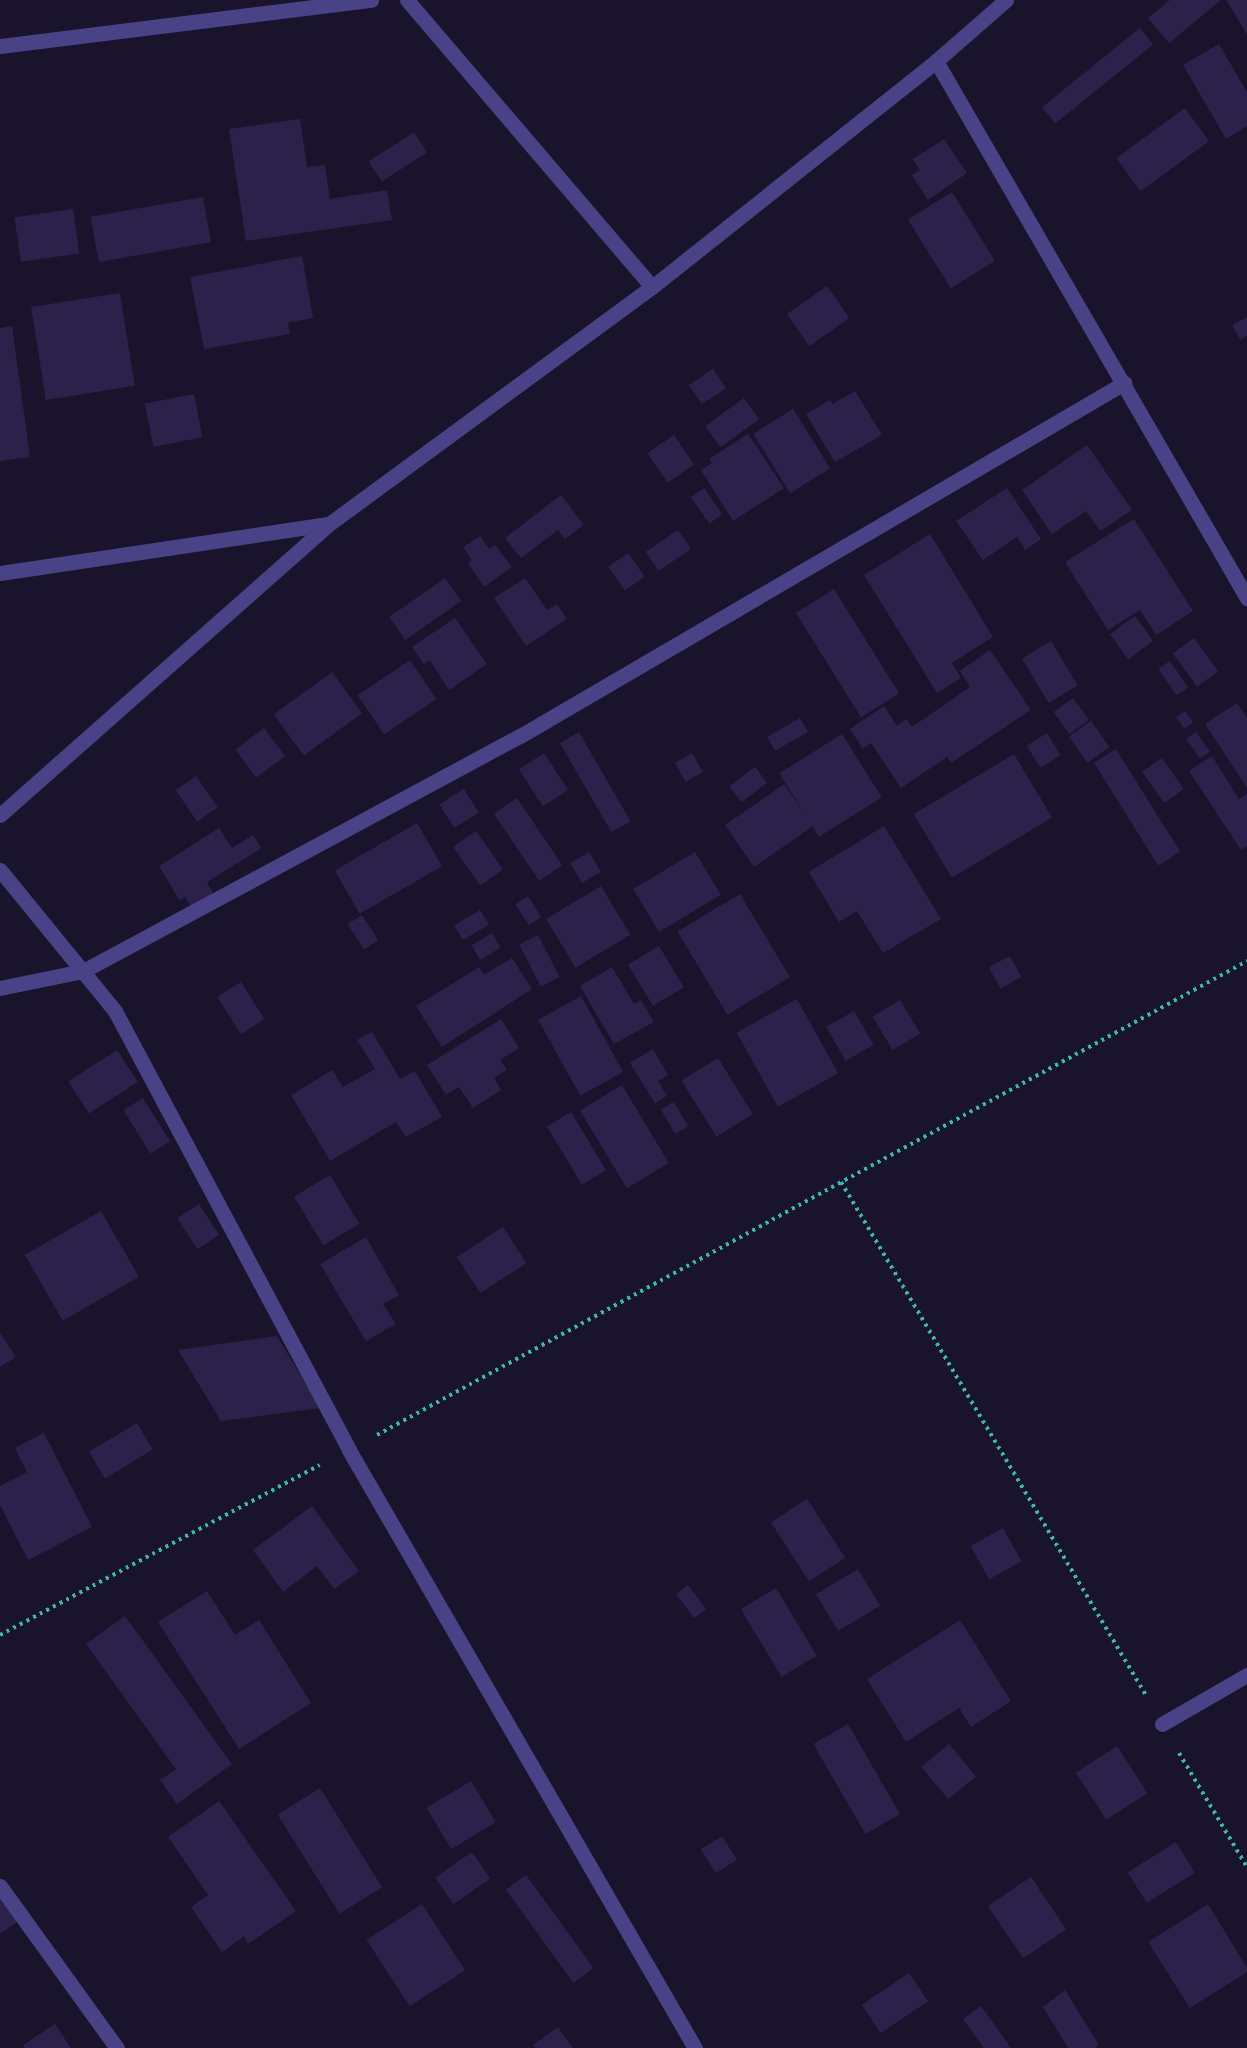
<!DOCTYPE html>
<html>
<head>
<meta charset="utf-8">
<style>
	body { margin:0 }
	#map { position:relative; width:1247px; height:2048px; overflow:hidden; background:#19142b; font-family:"Roboto Condensed",sans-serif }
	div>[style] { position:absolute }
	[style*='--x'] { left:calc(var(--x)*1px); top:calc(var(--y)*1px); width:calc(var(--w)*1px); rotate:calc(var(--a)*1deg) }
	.building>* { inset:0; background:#2c214a; transform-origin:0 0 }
	.path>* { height:4px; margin-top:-2px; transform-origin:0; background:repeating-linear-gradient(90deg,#3bb5b5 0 3px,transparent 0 7.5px) }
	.minor>* { height:15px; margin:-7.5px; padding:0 7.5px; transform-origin:7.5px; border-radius:7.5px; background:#494286 }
	.tertiary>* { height:15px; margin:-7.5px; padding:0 7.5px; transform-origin:7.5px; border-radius:7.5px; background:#494286 }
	span { translate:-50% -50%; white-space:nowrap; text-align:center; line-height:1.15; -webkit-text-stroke:4.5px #19142b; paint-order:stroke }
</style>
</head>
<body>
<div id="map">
	<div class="building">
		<i style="clip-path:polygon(1170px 0,1221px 0,1169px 43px,1148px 18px)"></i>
		<i style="clip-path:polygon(1226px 0,1247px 0,1247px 34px)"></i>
		<i style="left:1140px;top:28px;width:21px;height:126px;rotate:51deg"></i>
		<i style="clip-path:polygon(1219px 44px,1247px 92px,1247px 126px,1226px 139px,1183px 65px)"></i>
		<i style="left:1185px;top:108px;width:41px;height:85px;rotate:54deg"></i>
		<i style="clip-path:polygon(300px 119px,307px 167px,325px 165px,330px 199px,387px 190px,392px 220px,246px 241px,229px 129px)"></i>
		<i style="left:414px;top:132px;width:24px;height:54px;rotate:57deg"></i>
		<i style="clip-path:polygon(944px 139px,967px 173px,928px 200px,912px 175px,920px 170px,913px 159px)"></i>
		<i style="left:952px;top:192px;width:81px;height:52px;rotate:58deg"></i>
		<i style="left:203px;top:197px;width:46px;height:114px;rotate:80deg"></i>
		<i style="left:73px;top:209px;width:45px;height:59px;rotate:82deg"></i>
		<i style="clip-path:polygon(302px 256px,313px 318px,288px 323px,290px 334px,204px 349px,190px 277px)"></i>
		<i style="left:827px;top:286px;width:39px;height:49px;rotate:55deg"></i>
		<i style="left:120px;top:293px;width:94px;height:90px;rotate:81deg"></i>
		<i style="clip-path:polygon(1247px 317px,1247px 336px,1240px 340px,1232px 325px)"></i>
		<i style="clip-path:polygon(12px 326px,30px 457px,0 461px,0 328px)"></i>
		<i style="left:713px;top:369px;width:23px;height:29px;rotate:56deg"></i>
		<i style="clip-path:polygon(855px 391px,882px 435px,835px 462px,806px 414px,830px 400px,833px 404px)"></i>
		<i style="left:194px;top:394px;width:44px;height:50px;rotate:79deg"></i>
		<i style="left:744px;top:398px;width:26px;height:48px;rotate:54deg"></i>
		<i style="left:793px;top:409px;width:70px;height:47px;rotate:58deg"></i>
		<i style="clip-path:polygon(748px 434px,784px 488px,733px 521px,701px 470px,712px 463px,709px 459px)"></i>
		<i style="left:674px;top:435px;width:36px;height:32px;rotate:56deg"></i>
		<i style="clip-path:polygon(1087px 445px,1132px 510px,1100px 531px,1086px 511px,1052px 534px,1022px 490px)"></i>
		<i style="left:704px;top:488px;width:32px;height:16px;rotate:55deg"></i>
		<i style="clip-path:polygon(1007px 488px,1041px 539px,1025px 550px,1017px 537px,983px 560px,956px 521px)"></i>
		<i style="clip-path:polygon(561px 495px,584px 525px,565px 539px,558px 530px,521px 558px,505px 538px)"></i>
		<i style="clip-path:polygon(1134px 519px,1193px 611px,1156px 635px,1140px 610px,1108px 630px,1065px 562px)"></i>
		<i style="left:678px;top:530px;width:23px;height:39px;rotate:56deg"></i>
		<i style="clip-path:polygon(930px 534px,993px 637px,952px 663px,961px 678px,937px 693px,864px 575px)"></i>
		<i style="clip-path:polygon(480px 536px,489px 549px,495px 545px,512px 567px,484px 587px,468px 563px,472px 560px,463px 547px)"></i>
		<i style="left:628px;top:553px;width:29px;height:24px;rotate:55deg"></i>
		<i style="left:445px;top:578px;width:28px;height:68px;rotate:55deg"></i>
		<i style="clip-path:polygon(525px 578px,547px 610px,557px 604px,567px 619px,526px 646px,494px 598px)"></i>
		<i style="left:834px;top:589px;width:123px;height:45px;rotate:58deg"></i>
		<i style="left:1135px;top:616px;width:31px;height:31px;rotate:54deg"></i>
		<i style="clip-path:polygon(455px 618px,487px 664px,449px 690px,430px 660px,424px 664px,412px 647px)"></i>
		<i style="left:1194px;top:638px;width:41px;height:26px;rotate:54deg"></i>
		<i style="left:1051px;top:641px;width:52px;height:34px;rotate:59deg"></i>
		<i style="clip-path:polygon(990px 650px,1031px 710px,951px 763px,947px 757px,901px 788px,871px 743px,863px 749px,850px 729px,884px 706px,897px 726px,906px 719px,912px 727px,970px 687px,960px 671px)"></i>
		<i style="left:410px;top:660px;width:47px;height:63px;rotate:56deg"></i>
		<i style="left:1170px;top:661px;width:32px;height:14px;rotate:56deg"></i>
		<i style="left:332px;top:672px;width:51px;height:72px;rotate:54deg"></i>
		<i style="left:1073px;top:698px;width:27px;height:24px;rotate:54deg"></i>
		<i style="clip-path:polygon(1237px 703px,1247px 718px,1247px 788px,1205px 724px)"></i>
		<i style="left:1185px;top:711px;width:14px;height:11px;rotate:54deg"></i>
		<i style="left:800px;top:718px;width:16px;height:38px;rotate:60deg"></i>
		<i style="left:1091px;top:721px;width:32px;height:27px;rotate:55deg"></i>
		<i style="left:264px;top:728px;width:35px;height:36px;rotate:53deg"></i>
		<i style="left:579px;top:732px;width:103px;height:22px;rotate:60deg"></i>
		<i style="left:1196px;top:732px;width:24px;height:12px;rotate:55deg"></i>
		<i style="left:1047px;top:733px;width:26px;height:24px;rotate:58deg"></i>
		<i style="left:842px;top:734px;width:75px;height:74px;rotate:58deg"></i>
		<i style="left:1116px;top:749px;width:121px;height:26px;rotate:58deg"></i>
		<i style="left:544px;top:753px;width:44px;height:30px;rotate:57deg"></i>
		<i style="left:692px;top:753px;width:22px;height:20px;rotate:60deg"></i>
		<i style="left:1014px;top:754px;width:74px;height:117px;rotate:59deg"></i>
		<i style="clip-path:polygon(1212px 756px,1239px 799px,1247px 794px,1247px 846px,1241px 850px,1189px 771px)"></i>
		<i style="left:1162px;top:758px;width:38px;height:24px;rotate:55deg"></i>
		<i style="left:755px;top:767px;width:20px;height:32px;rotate:53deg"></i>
		<i style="left:196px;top:776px;width:38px;height:25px;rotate:55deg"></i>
		<i style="left:784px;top:784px;width:51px;height:72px;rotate:55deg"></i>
		<i style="left:464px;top:789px;width:28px;height:29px;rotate:58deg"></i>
		<i style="left:517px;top:798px;width:81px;height:28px;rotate:56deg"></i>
		<i style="left:417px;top:823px;width:50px;height:95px;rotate:60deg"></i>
		<i style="clip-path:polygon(884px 826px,941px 919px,883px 953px,857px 911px,839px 922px,809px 872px)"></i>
		<i style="clip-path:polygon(219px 828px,232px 848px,253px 835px,261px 848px,207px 882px,213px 894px,192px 908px,185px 897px,180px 901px,159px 866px)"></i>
		<i style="left:476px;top:831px;width:47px;height:28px;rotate:55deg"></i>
		<i style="left:589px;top:852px;width:23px;height:22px;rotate:59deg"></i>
		<i style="left:695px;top:852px;width:50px;height:72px;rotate:59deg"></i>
		<i style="left:601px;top:886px;width:57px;height:64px;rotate:59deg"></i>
		<i style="left:740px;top:894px;width:97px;height:73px;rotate:59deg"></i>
		<i style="left:528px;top:896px;width:25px;height:15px;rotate:58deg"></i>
		<i style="left:480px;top:910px;width:17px;height:30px;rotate:59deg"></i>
		<i style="left:362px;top:915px;width:30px;height:17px;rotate:57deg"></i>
		<i style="left:492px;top:933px;width:17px;height:24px;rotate:59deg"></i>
		<i style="left:538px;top:935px;width:47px;height:21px;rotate:63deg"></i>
		<i style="left:659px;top:946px;width:48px;height:36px;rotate:59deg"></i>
		<i style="left:1010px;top:956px;width:24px;height:24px;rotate:62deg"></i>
		<i style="clip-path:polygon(512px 958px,532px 989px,442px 1047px,416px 1006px,479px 967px,484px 975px)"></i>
		<i style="clip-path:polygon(612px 967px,634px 1004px,641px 1000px,654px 1022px,614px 1044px,580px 986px)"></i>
		<i style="left:241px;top:982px;width:44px;height:28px;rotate:58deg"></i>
		<i style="left:581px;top:996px;width:87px;height:49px;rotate:61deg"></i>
		<i style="left:797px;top:999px;width:85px;height:69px;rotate:61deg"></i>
		<i style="left:900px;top:1000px;width:39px;height:32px;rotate:59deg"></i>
		<i style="left:854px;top:1011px;width:39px;height:32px;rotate:60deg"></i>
		<i style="clip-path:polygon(501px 1019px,519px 1048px,500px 1060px,507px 1070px,494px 1078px,501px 1090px,473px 1108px,459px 1087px,446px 1095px,427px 1065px)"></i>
		<i style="clip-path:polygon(372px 1032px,400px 1079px,415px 1071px,442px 1117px,406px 1137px,396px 1122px,330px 1161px,291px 1095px,332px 1070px,343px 1087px,375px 1069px,357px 1040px)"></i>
		<i style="clip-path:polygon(653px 1049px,668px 1075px,658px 1081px,667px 1096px,655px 1103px,630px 1063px)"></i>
		<i style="left:117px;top:1050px;width:38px;height:58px;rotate:57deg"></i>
		<i style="left:718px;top:1058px;width:66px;height:43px;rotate:58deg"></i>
		<i style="left:622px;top:1085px;width:91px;height:49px;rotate:59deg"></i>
		<i style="left:143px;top:1098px;width:51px;height:23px;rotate:58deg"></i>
		<i style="left:674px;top:1102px;width:28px;height:15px;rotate:60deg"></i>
		<i style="left:571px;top:1112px;width:68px;height:28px;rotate:59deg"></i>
		<i style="left:330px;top:1175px;width:57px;height:42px;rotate:59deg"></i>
		<i style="left:199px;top:1204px;width:37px;height:26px;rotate:57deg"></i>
		<i style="left:101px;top:1211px;width:76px;height:88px;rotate:60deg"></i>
		<i style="left:503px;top:1227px;width:43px;height:55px;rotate:57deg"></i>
		<i style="clip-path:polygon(366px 1237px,399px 1295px,383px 1304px,396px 1324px,366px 1341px,320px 1264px)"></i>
		<i style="clip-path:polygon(0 1333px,16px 1357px,0 1367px)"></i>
		<i style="clip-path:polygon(277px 1336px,320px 1408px,221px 1421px,178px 1350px)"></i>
		<i style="left:137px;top:1423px;width:31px;height:56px;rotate:59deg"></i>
		<i style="clip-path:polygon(44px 1433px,92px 1527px,28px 1560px,0 1505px,0 1486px,27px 1472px,15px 1448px)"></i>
		<i style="left:807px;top:1499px;width:70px;height:43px;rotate:57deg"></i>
		<i style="clip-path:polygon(312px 1506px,359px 1571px,334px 1589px,317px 1566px,283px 1592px,253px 1550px)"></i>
		<i style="left:1003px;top:1528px;width:38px;height:37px;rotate:61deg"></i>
		<i style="left:858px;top:1569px;width:43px;height:49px;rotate:59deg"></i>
		<i style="left:688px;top:1585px;width:30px;height:15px;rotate:53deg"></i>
		<i style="left:776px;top:1588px;width:79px;height:41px;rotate:59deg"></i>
		<i style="clip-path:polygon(207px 1591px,235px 1635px,259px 1620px,311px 1703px,239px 1749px,158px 1622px)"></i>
		<i style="clip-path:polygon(125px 1616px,232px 1764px,177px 1804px,160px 1780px,176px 1769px,86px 1644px)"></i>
		<i style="clip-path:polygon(960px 1620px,1011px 1701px,971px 1727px,959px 1708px,906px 1742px,867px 1679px)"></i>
		<i style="left:848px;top:1724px;width:104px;height:40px;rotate:60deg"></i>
		<i style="left:949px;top:1744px;width:42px;height:36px;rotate:50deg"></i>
		<i style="left:1117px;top:1746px;width:56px;height:49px;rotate:57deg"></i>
		<i style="left:471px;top:1781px;width:48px;height:52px;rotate:59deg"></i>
		<i style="left:320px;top:1788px;width:117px;height:50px;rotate:58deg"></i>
		<i style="clip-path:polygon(219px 1801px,296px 1911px,248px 1944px,244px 1936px,222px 1952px,191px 1907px,208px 1895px,168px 1837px)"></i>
		<i style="left:722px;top:1836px;width:28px;height:25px;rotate:58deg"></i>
		<i style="left:1176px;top:1842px;width:36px;height:57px;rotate:58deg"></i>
		<i style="left:472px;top:1852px;width:32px;height:45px;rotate:55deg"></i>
		<i style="left:526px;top:1875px;width:115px;height:25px;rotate:54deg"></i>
		<i style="left:1031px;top:1877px;width:63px;height:52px;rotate:56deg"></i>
		<i style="clip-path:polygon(0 1897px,17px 1922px,0 1934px)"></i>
		<i style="left:422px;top:1904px;width:79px;height:66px;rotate:57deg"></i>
		<i style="clip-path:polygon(1208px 1904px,1247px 1968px,1247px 1972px,1190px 2008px,1148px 1942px)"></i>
		<i style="left:909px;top:1973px;width:34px;height:57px;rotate:56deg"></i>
		<i style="clip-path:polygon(1065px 1990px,1099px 2045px,1095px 2048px,1068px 2048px,1043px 2007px)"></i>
		<i style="clip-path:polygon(981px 2006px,1011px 2048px,984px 2048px,963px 2019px)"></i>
		<i style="clip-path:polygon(55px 2024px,71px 2048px,25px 2048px,23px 2045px)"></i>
		<i style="clip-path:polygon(558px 2027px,573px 2048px,535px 2048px,533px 2045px)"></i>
	</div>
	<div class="path">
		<i style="--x:841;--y:1182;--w:599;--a:59.28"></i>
		<i style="--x:377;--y:1435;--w:991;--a:-28.58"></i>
		<i style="--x:0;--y:1635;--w:362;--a:-28"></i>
		<i style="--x:1179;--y:1753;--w:133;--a:59.2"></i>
	</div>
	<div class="minor">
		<i style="--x:407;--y:0;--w:377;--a:49.5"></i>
		<i style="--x:0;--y:46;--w:374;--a:-7.1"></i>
		<i style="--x:936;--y:61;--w:621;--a:59.92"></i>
		<i style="--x:0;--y:573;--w:333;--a:-8.5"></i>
		<i style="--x:0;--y:870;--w:182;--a:50.8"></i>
		<i style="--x:115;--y:1011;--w:497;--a:61.9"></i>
		<i style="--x:349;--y:1450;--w:691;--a:59.95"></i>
		<i style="--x:0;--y:988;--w:85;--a:-11.6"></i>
		<i style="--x:83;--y:971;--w:496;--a:-28.3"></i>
		<i style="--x:520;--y:736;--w:700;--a:-30.3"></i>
		<i style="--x:1162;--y:1724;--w:98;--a:-30"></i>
		<i style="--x:0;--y:1886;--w:200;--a:54.2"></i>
	</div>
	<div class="tertiary">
		<i style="--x:0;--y:815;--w:439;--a:-41.5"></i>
		<i style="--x:329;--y:524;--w:401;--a:-36.3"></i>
		<i style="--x:652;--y:287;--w:363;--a:-38.5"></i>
		<i style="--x:936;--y:61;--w:93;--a:-41.1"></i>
	</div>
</div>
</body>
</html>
